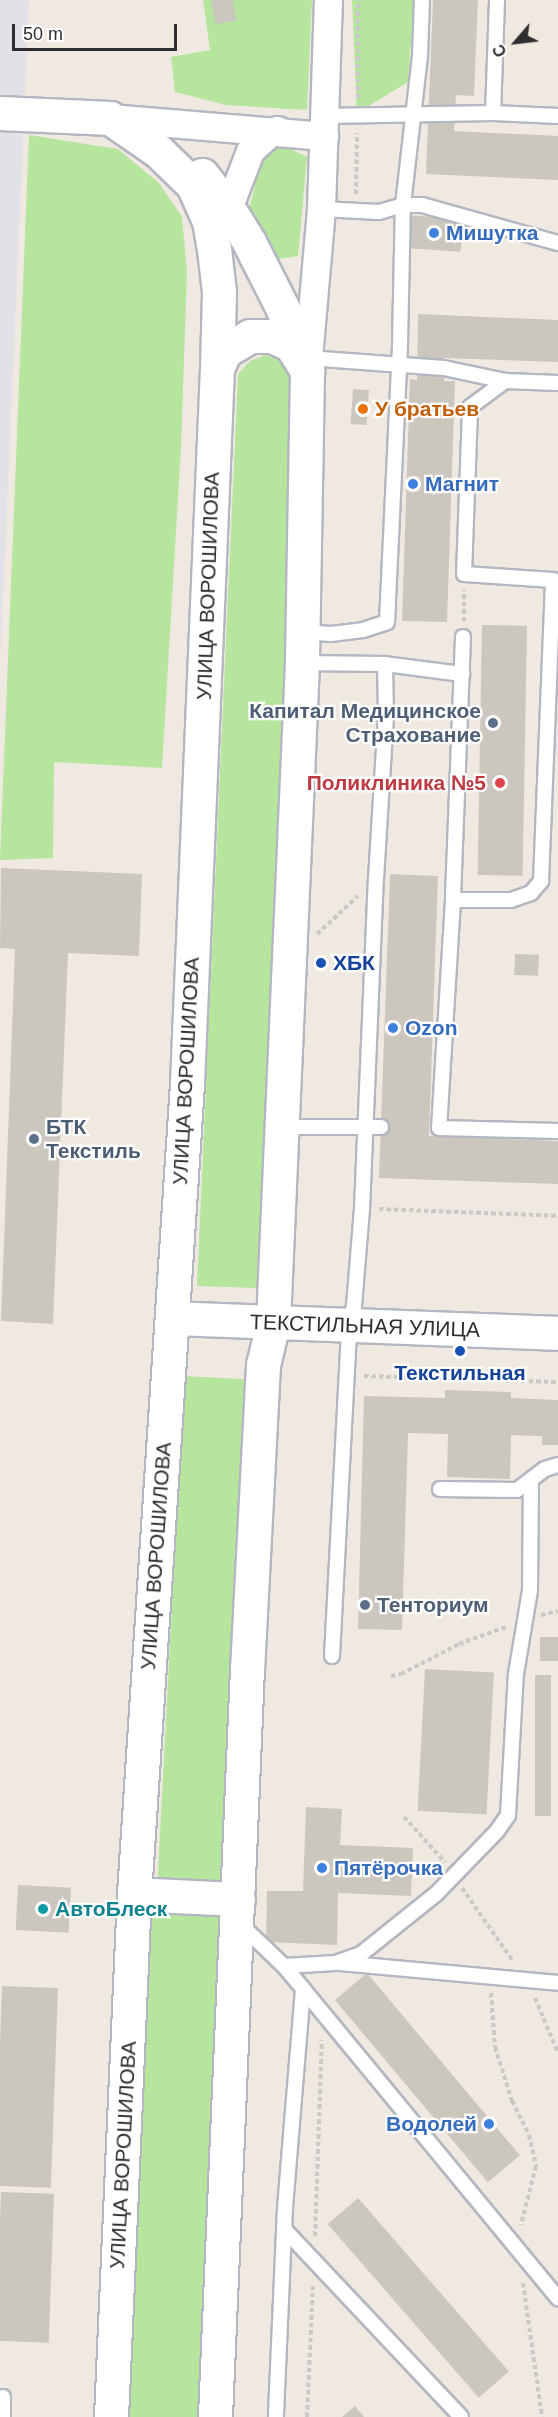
<!DOCTYPE html>
<html>
<head>
<meta charset="utf-8">
<style>
	body { margin:0 }
	#map { position:relative; width:558px; height:2417px; overflow:hidden; background:#efe9e1; font-family:Helvetica,sans-serif }
	div>[style] { position:absolute }
	[style*='--x'] { left:calc(var(--x)*1px); top:calc(var(--y)*1px); width:calc(var(--w)*1px); rotate:calc(var(--a)*1deg) }
	.industrial>* { inset:0; background:#e3e1e8 }
	.green>* { inset:0; background:#b6e59e; transform-origin:0 0 }
	.building>* { inset:0; background:#cbc7bf; transform-origin:0 0 }
	.path>* { height:4px; margin-top:-2px; transform-origin:0; background:repeating-linear-gradient(90deg,#c9c9c9 0 4.5px,transparent 0 7.5px) }
	.roads { filter:drop-shadow(2px 0 #b4b7c1) drop-shadow(-2px 0 #b4b7c1) drop-shadow(0 2px #b4b7c1) drop-shadow(0 -2px #b4b7c1) }
	.service>* { height:14px; margin:-7px; padding:0 7px; transform-origin:7px; border-radius:7px; background:#fff }
	.minor>* { height:27px; margin:-13.5px; padding:0 13.5px; transform-origin:13.5px; border-radius:13.5px; background:#fff }
	.secondary>* { height:33px; margin:-16.5px; padding:0 16.5px; transform-origin:16.5px; border-radius:16.5px; background:#fff }
	.dots>* { width:16px; height:16px; translate:-50% -50%; box-sizing:border-box; border:3px solid #fff; border-radius:50% }
	span { translate:-50% -50%; white-space:nowrap; text-align:center; line-height:1.15; -webkit-text-stroke:4.5px #fff; paint-order:stroke }
	.shop-label { font-size:21px; color:#366cbe; font-weight:700 }
	.left { translate:0 -50%; text-align:left }
	.right { translate:-100% -50%; text-align:right }
	.food-label { font-size:21px; color:#c56008; font-weight:700 }
	.street-label { font-size:21px; color:#2e2e2e }
	.service-label { font-size:21px; color:#4e5e75; font-weight:700 }
	.health-label { font-size:21px; color:#be3a42; font-weight:700 }
	.transit-label { font-size:21px; color:#164399; font-weight:700 }
	.culture-label { font-size:21px; color:#0d838f; font-weight:700 }
	.north { position:absolute; left:486px; top:12px; width:60px; height:60px; -webkit-text-stroke:4px #fff; paint-order:stroke; rotate:242deg; font-size:16px; font-weight:700; line-height:24px; text-align:center; color:#2e2e2e }
	.north::after { content:''; display:block; margin:auto; width:21px; height:27px; background:#2e2e2e; clip-path:polygon(50% 0,100% 100%,50% 72%,0 100%) }
	.scale { position:absolute; left:12px; top:24px; width:165px; height:27px; box-sizing:border-box; border:3px solid #2e2e2e; border-top:0; padding-left:8px; font-size:18px; line-height:21px; white-space:nowrap; color:#2e2e2e; -webkit-text-stroke:4px #fff; paint-order:stroke }
</style>
</head>
<body>
<div id="map">
	<div class="industrial">
		<i style="clip-path:polygon(0 0,29px 0,0 666px)"></i>
	</div>
	<div class="green">
		<i style="clip-path:polygon(203px 0,312px 0,307px 110px,226px 105px,175px 92px,171px 57px,210px 50px)"></i>
		<i style="clip-path:polygon(352px 0,414px 0,408px 82px,357px 113px)"></i>
		<i style="clip-path:polygon(29px 135px,118px 149px,159px 183px,182px 217px,187px 271px,181px 447px,162px 768px,54px 762px,53px 858px,0 860px)"></i>
		<i style="clip-path:polygon(278px 143px,307px 157px,298px 256px,272px 260px,249px 210px,261px 162px)"></i>
		<i style="clip-path:polygon(265px 355px,291px 364px,304px 400px,257px 1288px,197px 1286px,238px 374px,250px 361px)"></i>
		<i style="left:184px;top:1376px;width:66px;height:503px;rotate:3deg"></i>
		<i style="left:134px;top:1894px;width:104px;height:524px;rotate:3deg"></i>
	</div>
	<div class="building">
		<i style="clip-path:polygon(211px 0,233px 0,236px 21px,215px 24px)"></i>
		<i style="clip-path:polygon(433px 0,478px 0,474px 96px,456px 95px,454px 131px,558px 136px,558px 180px,426px 174px)"></i>
		<i style="left:407px;top:215px;width:56px;height:33px;rotate:4deg"></i>
		<i style="clip-path:polygon(418px 314px,558px 320px,558px 362px,444px 358px,444px 381px,455px 381px,447px 622px,402px 621px,410px 379px,417px 380px)"></i>
		<i style="left:353px;top:389px;width:16px;height:35px;rotate:4deg"></i>
		<i style="left:482px;top:625px;width:45px;height:250px;rotate:1deg"></i>
		<i style="clip-path:polygon(1px 868px,142px 874px,139px 956px,68px 953px,53px 1324px,1px 1321px,15px 949px,0 948px)"></i>
		<i style="clip-path:polygon(390px 874px,438px 876px,429px 1136px,558px 1141px,558px 1184px,379px 1178px)"></i>
		<i style="left:515px;top:954px;width:24px;height:21px;rotate:2deg"></i>
		<i style="clip-path:polygon(445px 1390px,511px 1392px,511px 1398px,558px 1400px,558px 1445px,542px 1445px,542px 1436px,511px 1435px,510px 1479px,447px 1477px,448px 1434px,408px 1433px,402px 1630px,358px 1629px,364px 1396px,445px 1398px)"></i>
		<i style="left:540px;top:1637px;width:18px;height:24px"></i>
		<i style="left:425px;top:1669px;width:69px;height:142px;rotate:3deg"></i>
		<i style="left:535px;top:1675px;width:16px;height:141px"></i>
		<i style="clip-path:polygon(306px 1807px,342px 1809px,340px 1845px,413px 1848px,411px 1896px,338px 1893px,337px 1945px,266px 1942px,267px 1891px,303px 1891px)"></i>
		<i style="left:18px;top:1885px;width:53px;height:45px;rotate:3deg"></i>
		<i style="left:367px;top:1973px;width:238px;height:42px;rotate:50deg"></i>
		<i style="left:2px;top:1986px;width:56px;height:200px;rotate:2deg"></i>
		<i style="left:1px;top:2192px;width:53px;height:149px;rotate:2deg"></i>
		<i style="left:358px;top:2198px;width:230px;height:40px;rotate:49deg"></i>
		<i style="clip-path:polygon(355px 2406px,364px 2417px,342px 2417px)"></i>
	</div>
	<div class="path">
		<i style="--x:358;--y:98;--w:98;--a:-90"></i>
		<i style="--x:356;--y:194;--w:61;--a:-89.1"></i>
		<i style="--x:464;--y:621;--w:31;--a:-90"></i>
		<i style="--x:317;--y:934;--w:56;--a:-42.8"></i>
		<i style="--x:379;--y:1209;--w:179;--a:2.2"></i>
		<i style="--x:364;--y:1376;--w:194;--a:1.8"></i>
		<i style="--x:541;--y:1615;--w:17;--a:-13"></i>
		<i style="--x:391;--y:1676;--w:10;--a:-11"></i>
		<i style="--x:401;--y:1674;--w:65;--a:-27.3"></i>
		<i style="--x:459;--y:1644;--w:50;--a:-19.9"></i>
		<i style="--x:404;--y:1817;--w:61;--a:47.7"></i>
		<i style="--x:462;--y:1888;--w:89;--a:55.1"></i>
		<i style="--x:491;--y:1993;--w:54;--a:85.8"></i>
		<i style="--x:495;--y:2047;--w:57;--a:72.5"></i>
		<i style="--x:512;--y:2101;--w:38;--a:63"></i>
		<i style="--x:529;--y:2135;--w:32;--a:77"></i>
		<i style="--x:536;--y:2166;--w:61;--a:104.3"></i>
		<i style="--x:535;--y:1998;--w:60;--a:67.3"></i>
		<i style="--x:315;--y:2236;--w:196;--a:-88"></i>
		<i style="--x:523;--y:2283;--w:135;--a:81.9"></i>
		<i style="--x:307;--y:2417;--w:131;--a:-87.4"></i>
	</div>
	<div class="roads">
		<div class="service">
			<i style="--x:497;--y:0;--w:113;--a:92"></i>
			<i style="--x:493;--y:113;--w:65;--a:2.6"></i>
			<i style="--x:324;--y:116;--w:169;--a:-1"></i>
			<i style="--x:321;--y:209;--w:58;--a:3"></i>
			<i style="--x:379;--y:212;--w:25;--a:-16"></i>
			<i style="--x:403;--y:205;--w:19;--a:0"></i>
			<i style="--x:422;--y:205;--w:141;--a:15.6"></i>
			<i style="--x:308;--y:358;--w:136;--a:4.2"></i>
			<i style="--x:444;--y:368;--w:62;--a:12"></i>
			<i style="--x:303;--y:632;--w:28;--a:4"></i>
			<i style="--x:331;--y:634;--w:32;--a:-7"></i>
			<i style="--x:363;--y:630;--w:25;--a:-18"></i>
			<i style="--x:387;--y:622;--w:278;--a:-87.3"></i>
			<i style="--x:400;--y:344;--w:139;--a:-88.8"></i>
			<i style="--x:403;--y:205;--w:150;--a:-83.5"></i>
			<i style="--x:420;--y:56;--w:56;--a:-88"></i>
			<i style="--x:463;--y:637;--w:263;--a:92.2"></i>
			<i style="--x:453;--y:900;--w:228;--a:93.5"></i>
			<i style="--x:439;--y:1128;--w:119;--a:1.4"></i>
			<i style="--x:302;--y:663;--w:83;--a:0.7"></i>
			<i style="--x:385;--y:664;--w:78;--a:7.4"></i>
			<i style="--x:453;--y:900;--w:58;--a:0"></i>
			<i style="--x:511;--y:900;--w:21;--a:-19"></i>
			<i style="--x:531;--y:893;--w:16;--a:-50"></i>
			<i style="--x:541;--y:881;--w:301;--a:-87.7"></i>
			<i style="--x:553;--y:580;--w:89;--a:-176.1"></i>
			<i style="--x:464;--y:574;--w:167;--a:-87.9"></i>
			<i style="--x:470;--y:407;--w:44;--a:-36.6"></i>
			<i style="--x:505;--y:381;--w:53;--a:2.2"></i>
			<i style="--x:282;--y:1127;--w:99;--a:0"></i>
			<i style="--x:440;--y:1489;--w:77;--a:0.7"></i>
			<i style="--x:517;--y:1490;--w:35;--a:-37"></i>
			<i style="--x:545;--y:1469;--w:14;--a:-17"></i>
			<i style="--x:332;--y:1656;--w:329;--a:-87"></i>
			<i style="--x:349;--y:1327;--w:22;--a:-77"></i>
			<i style="--x:354;--y:1306;--w:97;--a:-85.3"></i>
			<i style="--x:362;--y:1209;--w:330;--a:-87.6"></i>
			<i style="--x:376;--y:879;--w:163;--a:-86.5"></i>
			<i style="--x:386;--y:716;--w:52;--a:-91.1"></i>
			<i style="--x:240;--y:1924;--w:61;--a:43.7"></i>
			<i style="--x:284;--y:1966;--w:30;--a:50"></i>
			<i style="--x:303;--y:1989;--w:220;--a:94.7"></i>
			<i style="--x:285;--y:2208;--w:209;--a:92.5"></i>
			<i style="--x:340;--y:1963;--w:219;--a:5.2"></i>
			<i style="--x:284;--y:1966;--w:51;--a:-3.4"></i>
			<i style="--x:335;--y:1963;--w:28;--a:-19"></i>
			<i style="--x:361;--y:1954;--w:96;--a:-38.7"></i>
			<i style="--x:436;--y:1894;--w:88;--a:-45.9"></i>
			<i style="--x:497;--y:1831;--w:19;--a:-55"></i>
			<i style="--x:508;--y:1815;--w:141;--a:-86.8"></i>
			<i style="--x:516;--y:1674;--w:85;--a:-80.5"></i>
			<i style="--x:530;--y:1590;--w:108;--a:-89.5"></i>
			<i style="--x:303;--y:1989;--w:401;--a:50.5"></i>
			<i style="--x:284;--y:2229;--w:258;--a:46.7"></i>
			<i style="--x:3;--y:2417;--w:20;--a:-90"></i>
		</div>
		<div class="minor">
			<i style="--x:110;--y:118;--w:215;--a:4.8"></i>
			<i style="--x:222;--y:224;--w:78;--a:-69"></i>
			<i style="--x:250;--y:151;--w:25;--a:-43"></i>
			<i style="--x:268;--y:134;--w:10;--a:-24"></i>
			<i style="--x:307;--y:369;--w:161;--a:-85"></i>
			<i style="--x:321;--y:209;--w:209;--a:-88.1"></i>
		</div>
		<div class="secondary">
			<i style="--x:0;--y:113;--w:110;--a:2.6"></i>
			<i style="--x:110;--y:118;--w:58;--a:34.5"></i>
			<i style="--x:158;--y:151;--w:49;--a:44.2"></i>
			<i style="--x:193;--y:185;--w:39;--a:66"></i>
			<i style="--x:209;--y:221;--w:28;--a:80"></i>
			<i style="--x:214;--y:249;--w:43;--a:83.4"></i>
			<i style="--x:219;--y:292;--w:76;--a:91.5"></i>
			<i style="--x:202;--y:175;--w:42;--a:51.8"></i>
			<i style="--x:228;--y:208;--w:40;--a:58"></i>
			<i style="--x:249;--y:242;--w:73;--a:63.1"></i>
			<i style="--x:282;--y:307;--w:58;--a:68.7"></i>
			<i style="--x:172;--y:1318;--w:386;--a:2.2"></i>
			<i style="--x:134;--y:1894;--w:104;--a:2.8"></i>
			<i style="--x:111;--y:2417;--w:524;--a:-87.48"></i>
			<i style="--x:134;--y:1894;--w:813;--a:-86.26"></i>
			<i style="--x:187;--y:1083;--w:716;--a:-87.6"></i>
			<i style="--x:217;--y:368;--w:19;--a:-65"></i>
			<i style="--x:225;--y:351;--w:29;--a:-31"></i>
			<i style="--x:250;--y:336;--w:22;--a:0"></i>
			<i style="--x:272;--y:336;--w:21;--a:25"></i>
			<i style="--x:291;--y:345;--w:31;--a:58"></i>
			<i style="--x:307;--y:371;--w:292;--a:91"></i>
			<i style="--x:302;--y:663;--w:661;--a:92.52"></i>
			<i style="--x:273;--y:1323;--w:43;--a:103.4"></i>
			<i style="--x:263;--y:1365;--w:303;--a:93"></i>
			<i style="--x:247;--y:1668;--w:750;--a:92.45"></i>
		</div>
	</div>
	<div class="dots">
		<i style="left:434px;top:233px;background:#3f7fe0"></i>
		<i style="left:363px;top:409px;background:#e8710a"></i>
		<i style="left:413px;top:484px;background:#3f7fe0"></i>
		<i style="left:493px;top:723px;background:#5c6f8a"></i>
		<i style="left:500px;top:783px;background:#e0444e"></i>
		<i style="left:321px;top:963px;background:#1a4fb4"></i>
		<i style="left:393px;top:1028px;background:#3f7fe0"></i>
		<i style="left:34px;top:1139px;background:#5c6f8a"></i>
		<i style="left:460px;top:1351px;background:#1a4fb4"></i>
		<i style="left:365px;top:1605px;background:#5c6f8a"></i>
		<i style="left:322px;top:1868px;background:#3f7fe0"></i>
		<i style="left:43px;top:1909px;background:#0f9aa8"></i>
		<i style="left:489px;top:2124px;background:#3f7fe0"></i>
	</div>
	<div class="shop-label">
		<span class="left" style="left:446px;top:233px">Мишутка</span>
		<span class="left" style="left:425px;top:484px">Магнит</span>
		<span class="left" style="left:405px;top:1028px">Ozon</span>
		<span class="left" style="left:334px;top:1868px">Пятёрочка</span>
		<span class="right" style="left:477px;top:2124px">Водолей</span>
	</div>
	<div class="food-label">
		<span class="left" style="left:375px;top:409px">У братьев</span>
	</div>
	<div class="street-label">
		<span style="left:208px;top:586px;rotate:-88deg">УЛИЦА ВОРОШИЛОВА</span>
		<span style="left:186px;top:1071px;rotate:-87deg">УЛИЦА ВОРОШИЛОВА</span>
		<span style="left:365px;top:1326px;rotate:2deg">ТЕКСТИЛЬНАЯ УЛИЦА</span>
		<span style="left:156px;top:1556px;rotate:-86deg">УЛИЦА ВОРОШИЛОВА</span>
		<span style="left:123px;top:2155px;rotate:-87deg">УЛИЦА ВОРОШИЛОВА</span>
	</div>
	<div class="service-label">
		<span class="right" style="left:481px;top:723px">Капитал Медицинское<br>Страхование</span>
		<span class="left" style="left:46px;top:1139px">БТК<br>Текстиль</span>
		<span class="left" style="left:377px;top:1605px">Тенториум</span>
	</div>
	<div class="health-label">
		<span class="right" style="left:486px;top:783px">Поликлиника №5</span>
	</div>
	<div class="transit-label">
		<span class="left" style="left:333px;top:963px">ХБК</span>
		<span style="left:460px;top:1373px">Текстильная</span>
	</div>
	<div class="culture-label">
		<span class="left" style="left:55px;top:1909px">АвтоБлеск</span>
	</div>
	<div class="north">С</div>
	<div class="scale">50 m</div>
</div>
</body>
</html>
